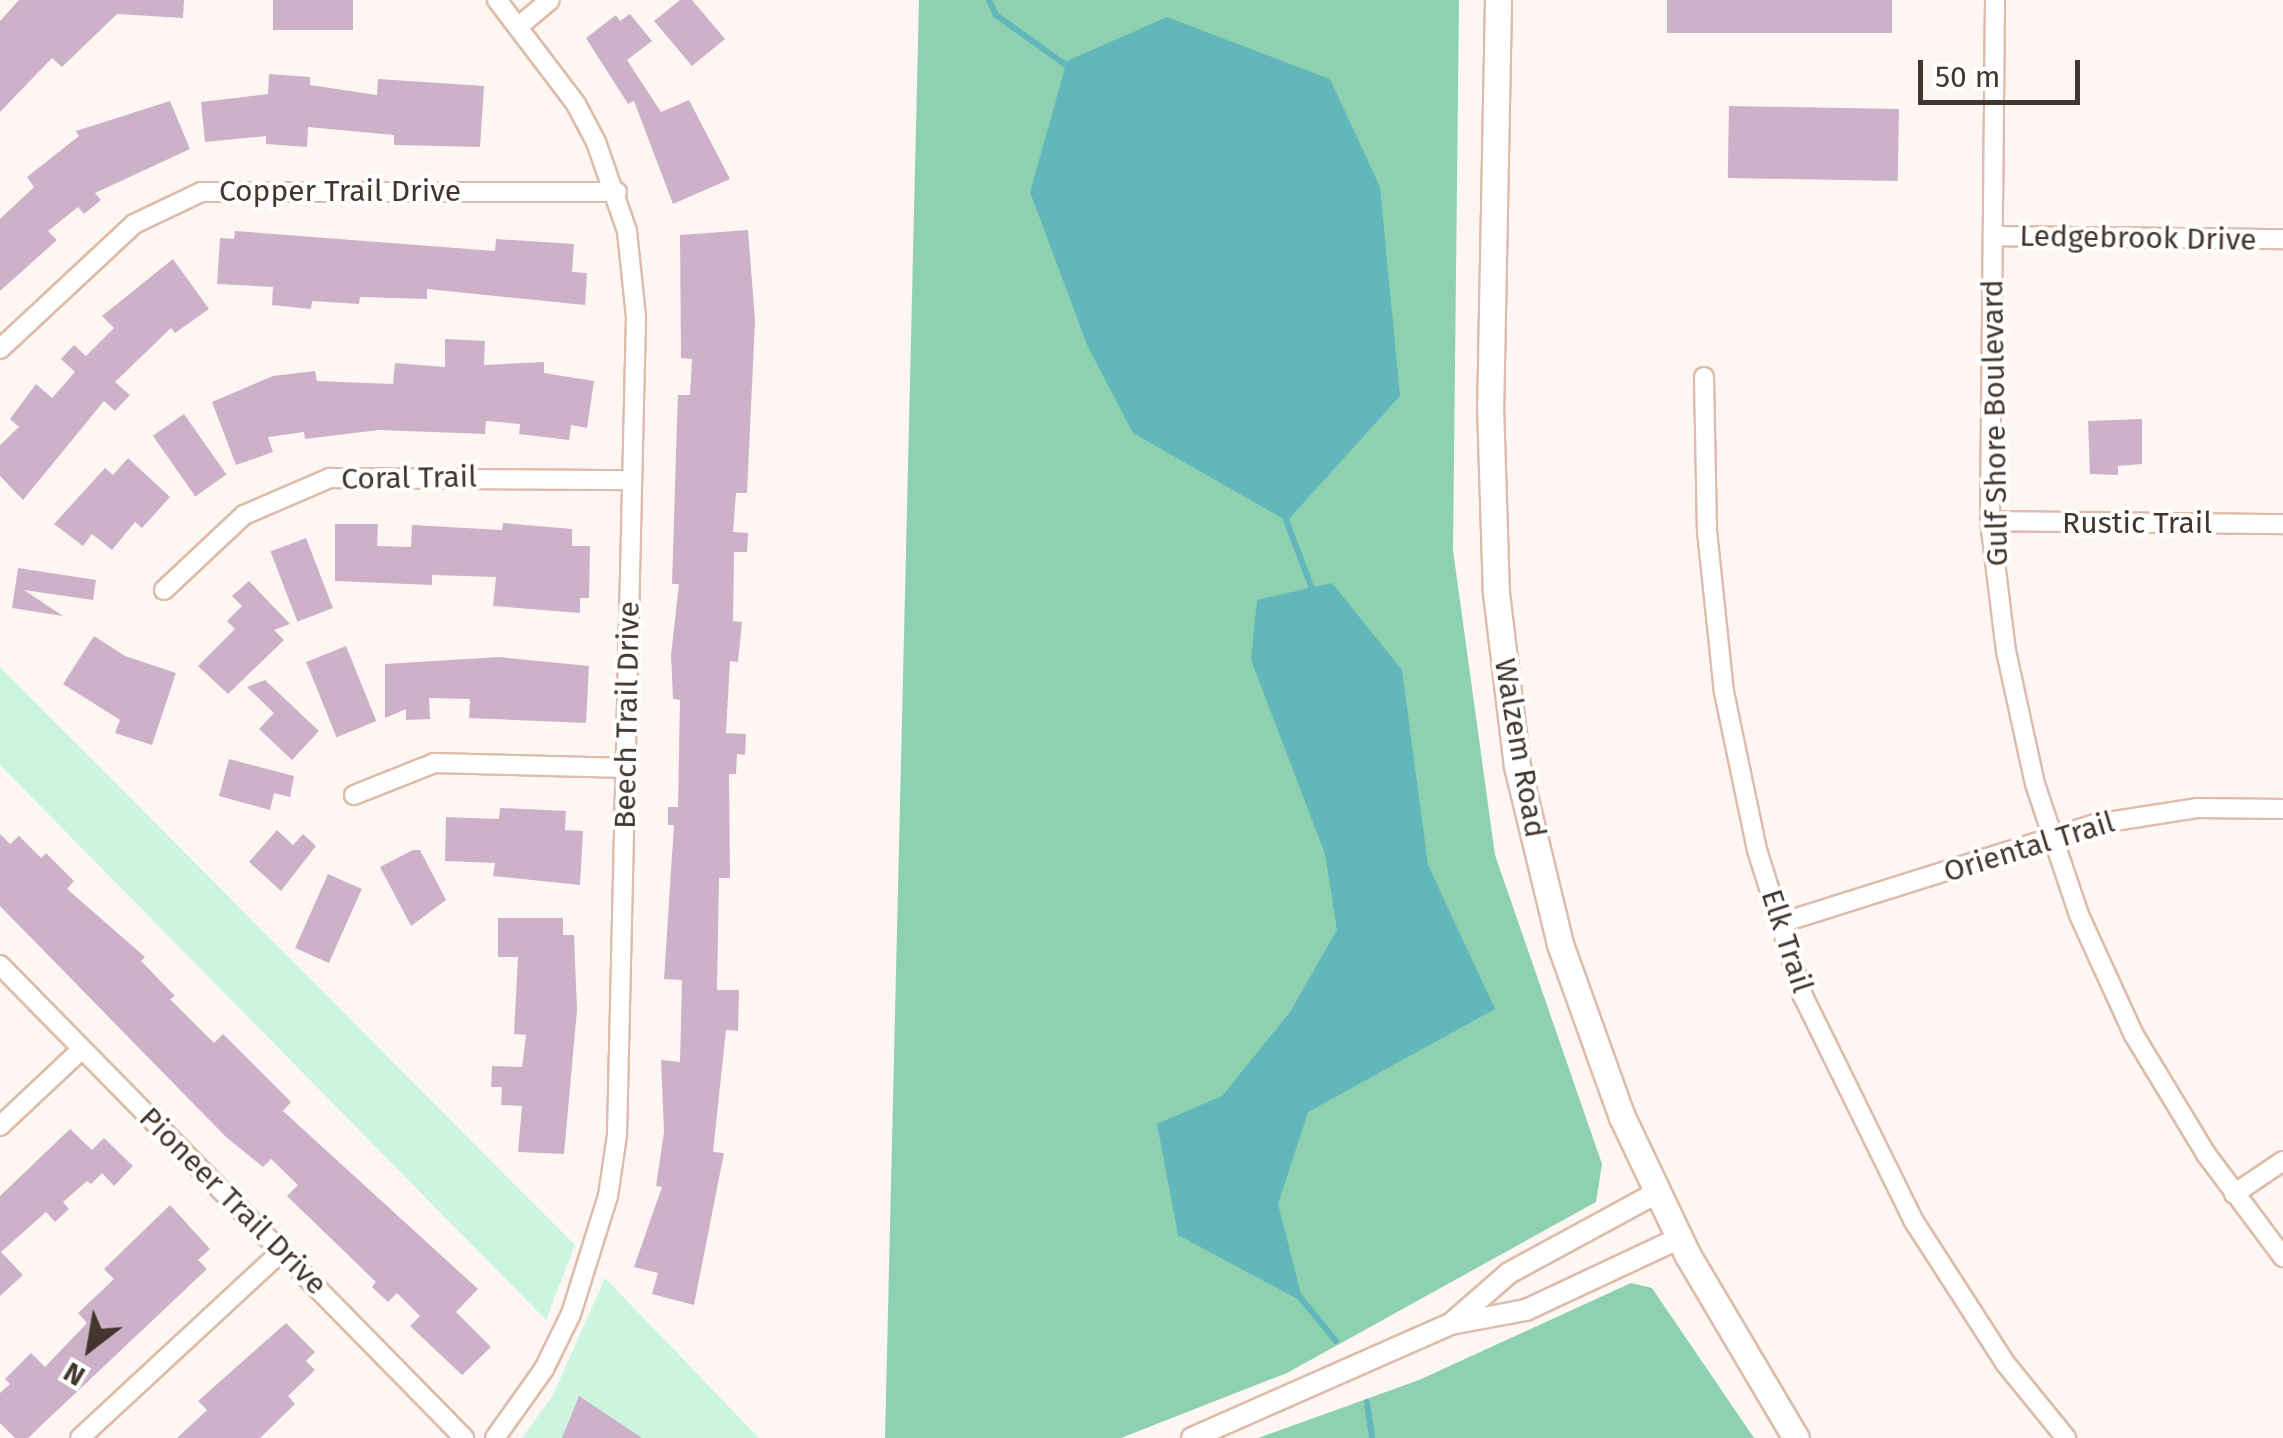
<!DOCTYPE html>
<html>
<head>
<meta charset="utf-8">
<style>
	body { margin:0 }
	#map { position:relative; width:2283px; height:1438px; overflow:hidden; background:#fef6f3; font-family:"Fira Sans",sans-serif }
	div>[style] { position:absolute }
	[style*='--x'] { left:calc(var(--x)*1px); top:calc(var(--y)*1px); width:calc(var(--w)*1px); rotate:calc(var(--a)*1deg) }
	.green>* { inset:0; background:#ccf5e0 }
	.forest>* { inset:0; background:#8ed1b0 }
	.water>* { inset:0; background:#62b7ba }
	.stream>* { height:6px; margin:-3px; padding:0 3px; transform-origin:3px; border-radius:3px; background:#62b7ba }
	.building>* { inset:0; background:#ccb1c8; transform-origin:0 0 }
	.roads { filter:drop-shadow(2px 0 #ddbcaa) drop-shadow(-2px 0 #ddbcaa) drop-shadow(0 2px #ddbcaa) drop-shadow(0 -2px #ddbcaa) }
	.minor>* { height:18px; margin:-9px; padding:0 9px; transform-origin:9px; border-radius:9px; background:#fff }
	.tertiary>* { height:20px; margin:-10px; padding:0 10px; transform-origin:10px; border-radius:10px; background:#fff }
	.secondary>* { height:25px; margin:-12.5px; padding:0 12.5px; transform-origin:12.5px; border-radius:12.5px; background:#fff }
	span { translate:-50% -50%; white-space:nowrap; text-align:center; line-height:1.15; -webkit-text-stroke:8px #fff; paint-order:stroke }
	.street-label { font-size:30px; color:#43362f }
	.north { position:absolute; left:40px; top:1298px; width:100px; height:100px; -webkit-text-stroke:8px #fff; paint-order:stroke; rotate:211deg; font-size:28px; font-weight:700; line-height:40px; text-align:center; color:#43362f }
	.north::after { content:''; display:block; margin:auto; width:35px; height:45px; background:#43362f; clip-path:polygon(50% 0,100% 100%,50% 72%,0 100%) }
	.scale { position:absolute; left:1918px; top:60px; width:162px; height:45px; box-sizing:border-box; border:5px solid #43362f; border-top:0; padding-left:12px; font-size:30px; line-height:35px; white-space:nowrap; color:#43362f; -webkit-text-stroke:8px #fff; paint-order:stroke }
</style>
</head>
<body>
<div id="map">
	<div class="green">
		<i style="clip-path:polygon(0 667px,575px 1245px,546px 1320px,0 765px)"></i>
		<i style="clip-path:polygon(605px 1278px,759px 1438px,522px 1438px,553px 1395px)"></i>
	</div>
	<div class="forest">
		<i style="clip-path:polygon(919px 0,1459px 0,1453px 550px,1495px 855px,1602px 1164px,1596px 1202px,1287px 1373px,1121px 1438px,885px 1438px)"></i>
		<i style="clip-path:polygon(1631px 1283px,1652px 1288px,1754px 1438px,1258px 1438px,1419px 1380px)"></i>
	</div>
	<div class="water">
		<i style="clip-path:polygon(1167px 17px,1330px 79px,1380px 187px,1400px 396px,1287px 521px,1133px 433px,1088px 347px,1030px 192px,1067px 61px)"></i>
		<i style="clip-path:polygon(1332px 583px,1402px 670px,1428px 865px,1495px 1009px,1308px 1112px,1278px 1204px,1303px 1302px,1178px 1235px,1157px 1124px,1222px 1096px,1290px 1012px,1337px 930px,1325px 854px,1251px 660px,1257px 600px)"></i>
	</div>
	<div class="stream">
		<i style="--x:989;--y:0;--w:17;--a:65"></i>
		<i style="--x:996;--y:15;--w:91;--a:35.6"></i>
		<i style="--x:1285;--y:517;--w:82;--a:69.4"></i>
		<i style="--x:1299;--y:1296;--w:58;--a:50.6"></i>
		<i style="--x:1367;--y:1402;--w:36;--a:82"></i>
	</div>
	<div class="building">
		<i style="clip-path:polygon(19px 0,184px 0,183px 18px,117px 14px,62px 67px,52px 58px,0 112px,0 21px)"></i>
		<i style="left:273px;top:0;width:80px;height:30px"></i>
		<i style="clip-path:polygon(680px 0,692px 0,725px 39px,692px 66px,654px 21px)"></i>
		<i style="left:1667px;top:0;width:225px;height:33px"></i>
		<i style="clip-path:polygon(630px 14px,652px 41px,627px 60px,661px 112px,689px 100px,730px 179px,673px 204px,634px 101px,628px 104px,586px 38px,616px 15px,620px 21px)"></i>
		<i style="clip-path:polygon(269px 74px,310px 77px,310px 85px,377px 95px,378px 79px,484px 86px,480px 147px,394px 145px,394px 135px,308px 127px,307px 147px,266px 144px,266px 136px,205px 142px,201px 102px,268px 94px)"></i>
		<i style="clip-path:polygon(170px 101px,190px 149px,95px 193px,101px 200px,84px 214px,78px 207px,48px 231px,57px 240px,0 291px,0 219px,34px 187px,27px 177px,79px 136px,76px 131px)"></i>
		<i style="left:1729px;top:106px;width:170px;height:72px;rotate:1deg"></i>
		<i style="clip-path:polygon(748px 230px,755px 321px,747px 493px,736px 493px,733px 532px,748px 533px,747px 552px,734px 552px,733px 621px,742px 622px,738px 662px,730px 661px,726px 733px,746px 734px,745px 755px,737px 754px,736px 774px,729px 774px,730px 878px,719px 878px,717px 990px,739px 990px,738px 1031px,726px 1030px,713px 1152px,724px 1153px,694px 1305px,652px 1294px,658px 1273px,634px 1267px,662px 1187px,656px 1186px,664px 1132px,661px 1060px,680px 1062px,682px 980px,664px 979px,674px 825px,668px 825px,668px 807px,678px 807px,680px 700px,673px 699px,671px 655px,679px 584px,672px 584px,677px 421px,678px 395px,690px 395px,692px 359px,681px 358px,680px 235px)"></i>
		<i style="clip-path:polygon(235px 231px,495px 251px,496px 239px,574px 244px,572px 272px,587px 273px,585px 305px,427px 289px,427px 299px,360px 297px,359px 304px,312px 301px,311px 309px,272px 305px,273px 287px,217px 284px,220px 238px,234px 239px)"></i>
		<i style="clip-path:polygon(173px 259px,209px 309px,175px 333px,171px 328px,115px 382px,130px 395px,115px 411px,104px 401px,23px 500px,0 476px,0 445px,19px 427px,10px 419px,36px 384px,52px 398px,75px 372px,61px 359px,74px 345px,86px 356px,114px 328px,102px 316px)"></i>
		<i style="clip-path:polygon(445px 339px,485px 341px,484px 365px,544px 362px,544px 373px,594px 381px,587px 428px,571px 425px,569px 440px,519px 434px,520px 424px,486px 421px,485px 434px,379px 430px,305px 439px,304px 432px,268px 437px,273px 452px,236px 465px,212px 402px,273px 376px,315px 371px,317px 381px,393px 384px,395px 363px,445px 367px)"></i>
		<i style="left:184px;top:414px;width:74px;height:38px;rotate:55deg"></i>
		<i style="clip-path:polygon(2142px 419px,2142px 464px,2118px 466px,2118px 475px,2090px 474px,2088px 421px)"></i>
		<i style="clip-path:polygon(128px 458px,170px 497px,142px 528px,135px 522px,112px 550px,92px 534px,83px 546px,54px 524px,105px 468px,113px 475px)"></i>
		<i style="clip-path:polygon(503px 523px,572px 529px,572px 546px,590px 546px,589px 598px,580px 598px,580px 613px,493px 606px,496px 577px,432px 575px,432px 585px,335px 581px,335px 524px,378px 524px,377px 546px,411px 547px,412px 525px,502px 530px)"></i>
		<i style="left:306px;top:538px;width:75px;height:38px;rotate:69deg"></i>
		<i style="clip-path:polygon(18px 568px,96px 580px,93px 600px,24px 590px,63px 616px,12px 608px)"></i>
		<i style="clip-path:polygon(249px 581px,290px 624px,274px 630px,284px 640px,228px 694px,198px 666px,235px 629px,227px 621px,242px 606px,232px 596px)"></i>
		<i style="clip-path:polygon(94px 636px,125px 656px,176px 673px,152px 745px,115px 733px,120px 720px,63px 684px)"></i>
		<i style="left:346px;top:646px;width:81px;height:43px;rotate:68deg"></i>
		<i style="clip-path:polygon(499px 657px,589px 666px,586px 723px,469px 718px,470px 699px,429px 698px,430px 719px,406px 720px,406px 709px,385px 718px,385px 664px)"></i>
		<i style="clip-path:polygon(265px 680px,319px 731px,292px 760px,259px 729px,274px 713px,247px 687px)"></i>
		<i style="clip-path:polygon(229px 759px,294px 776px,290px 797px,274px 793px,270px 810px,219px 796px)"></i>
		<i style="clip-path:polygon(500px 808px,566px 811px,565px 830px,583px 831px,580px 885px,493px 876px,495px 863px,445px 861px,446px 817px,499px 819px)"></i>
		<i style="clip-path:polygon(277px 830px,293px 845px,303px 834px,316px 846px,281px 891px,249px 862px)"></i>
		<i style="clip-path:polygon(0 834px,10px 844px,19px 836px,41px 858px,46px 853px,74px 881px,67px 889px,145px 957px,141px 961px,175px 996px,170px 999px,214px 1043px,223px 1034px,291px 1102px,283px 1111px,478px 1289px,456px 1312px,491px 1347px,462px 1375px,410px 1326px,420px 1316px,397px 1293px,388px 1302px,372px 1287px,376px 1282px,287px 1196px,298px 1185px,271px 1159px,263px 1167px,226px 1137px,0 906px)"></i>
		<i style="clip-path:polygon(413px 850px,420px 850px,446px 900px,411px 926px,380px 867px)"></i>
		<i style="left:328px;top:874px;width:37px;height:81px;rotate:24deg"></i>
		<i style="clip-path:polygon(498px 918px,563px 918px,563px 935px,574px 935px,577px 1010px,564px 1154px,518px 1152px,522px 1106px,501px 1105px,502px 1087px,491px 1087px,492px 1066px,522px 1067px,526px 1035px,514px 1034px,518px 957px,498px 957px)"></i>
		<i style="clip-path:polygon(70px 1129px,92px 1150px,104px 1138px,133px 1166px,114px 1186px,102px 1173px,91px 1184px,87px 1181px,63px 1202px,69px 1209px,55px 1222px,46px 1212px,1px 1252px,23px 1275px,0 1296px,0 1196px)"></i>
		<i style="clip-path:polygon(170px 1205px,210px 1249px,198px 1260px,207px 1269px,28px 1438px,15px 1438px,0 1423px,0 1393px,10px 1384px,5px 1379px,31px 1353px,45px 1367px,87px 1323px,78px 1313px,114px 1279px,104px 1269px)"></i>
		<i style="clip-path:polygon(286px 1323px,315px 1352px,306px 1361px,315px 1370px,288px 1396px,295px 1404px,260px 1438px,177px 1438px,207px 1410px,198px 1401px)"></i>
		<i style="clip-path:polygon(579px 1396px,642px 1438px,562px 1438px)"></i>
	</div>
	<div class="roads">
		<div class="minor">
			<i style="--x:1995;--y:0;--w:521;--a:90.55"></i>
			<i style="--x:1990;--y:521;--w:131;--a:83"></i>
			<i style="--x:2006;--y:651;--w:136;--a:77.7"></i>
			<i style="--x:2035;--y:784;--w:138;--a:71.4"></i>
			<i style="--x:2079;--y:915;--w:132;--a:65.4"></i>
			<i style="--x:2134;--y:1035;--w:139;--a:58.8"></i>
			<i style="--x:2206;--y:1154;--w:129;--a:53.2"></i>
			<i style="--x:519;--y:26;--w:40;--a:-40"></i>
			<i style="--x:1993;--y:236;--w:290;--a:0.6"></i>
			<i style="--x:0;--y:349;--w:183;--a:-43"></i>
			<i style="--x:134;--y:224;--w:74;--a:-25.5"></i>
			<i style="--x:201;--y:192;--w:416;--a:0"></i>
			<i style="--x:1704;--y:377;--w:154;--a:88.9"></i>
			<i style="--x:1707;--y:531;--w:162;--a:84"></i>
			<i style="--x:1724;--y:692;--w:161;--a:78.2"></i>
			<i style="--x:1757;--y:850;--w:153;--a:72.5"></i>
			<i style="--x:1803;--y:996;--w:250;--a:63.8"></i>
			<i style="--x:1913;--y:1220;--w:170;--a:57.2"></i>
			<i style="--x:2005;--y:1363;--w:97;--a:50.9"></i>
			<i style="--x:1990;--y:521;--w:293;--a:0.6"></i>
			<i style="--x:164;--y:590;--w:110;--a:-43.2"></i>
			<i style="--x:244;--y:515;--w:94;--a:-23.3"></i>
			<i style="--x:330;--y:478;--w:301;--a:0.4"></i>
			<i style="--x:354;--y:795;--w:87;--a:-21.6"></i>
			<i style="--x:435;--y:763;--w:192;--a:1.5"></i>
			<i style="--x:1781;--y:923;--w:329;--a:-17.5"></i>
			<i style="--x:2095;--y:824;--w:103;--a:-8.9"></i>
			<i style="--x:2197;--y:808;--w:86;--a:0.7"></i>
			<i style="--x:0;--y:965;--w:663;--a:45.55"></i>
			<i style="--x:0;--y:1126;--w:112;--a:-43.2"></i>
			<i style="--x:2234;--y:1194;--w:59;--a:-34"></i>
			<i style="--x:80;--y:1438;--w:275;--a:-42.8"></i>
			<i style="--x:495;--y:1438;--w:85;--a:-54.6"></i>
			<i style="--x:544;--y:1369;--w:61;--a:-63.9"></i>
			<i style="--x:571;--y:1314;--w:124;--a:-72.6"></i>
			<i style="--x:608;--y:1196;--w:62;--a:-81.6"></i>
			<i style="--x:617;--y:1135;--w:818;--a:-88.67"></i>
			<i style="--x:636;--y:317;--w:86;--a:-96"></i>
			<i style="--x:627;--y:231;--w:94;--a:-109.2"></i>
			<i style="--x:596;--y:142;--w:43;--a:-117.8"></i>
			<i style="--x:576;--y:104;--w:131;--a:-127.2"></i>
		</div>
		<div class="tertiary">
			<i style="--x:1453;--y:1322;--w:74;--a:-41.2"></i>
			<i style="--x:1509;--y:1273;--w:170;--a:-28.5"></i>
			<i style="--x:1192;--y:1438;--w:283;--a:-23.8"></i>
			<i style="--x:1451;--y:1324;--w:76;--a:-10.6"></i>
			<i style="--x:1526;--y:1310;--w:170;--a:-25.1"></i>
		</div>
		<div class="secondary">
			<i style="--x:1498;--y:0;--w:405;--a:91.1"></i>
			<i style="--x:1490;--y:405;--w:188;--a:88.2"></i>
			<i style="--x:1496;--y:593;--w:174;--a:83.1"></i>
			<i style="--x:1517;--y:766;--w:183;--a:76.4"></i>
			<i style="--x:1560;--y:944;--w:184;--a:70.3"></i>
			<i style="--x:1622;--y:1117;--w:152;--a:64.6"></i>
			<i style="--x:1687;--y:1254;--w:214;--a:59.4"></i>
		</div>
	</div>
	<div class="street-label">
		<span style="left:340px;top:191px">Copper Trail Drive</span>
		<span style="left:2138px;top:238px;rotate:1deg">Ledgebrook Drive</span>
		<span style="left:1995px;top:423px;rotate:-91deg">Gulf Shore Boulevard</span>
		<span style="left:409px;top:478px;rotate:-1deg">Coral Trail</span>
		<span style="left:2137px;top:523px">Rustic Trail</span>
		<span style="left:627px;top:715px;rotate:-89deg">Beech Trail Drive</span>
		<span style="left:1520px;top:748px;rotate:80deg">Walzem Road</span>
		<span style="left:2029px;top:847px;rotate:-17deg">Oriental Trail</span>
		<span style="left:1787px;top:941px;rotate:72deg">Elk Trail</span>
		<span style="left:233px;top:1201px;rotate:45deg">Pioneer Trail Drive</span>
	</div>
	<div class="north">N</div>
	<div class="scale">50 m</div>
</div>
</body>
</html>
